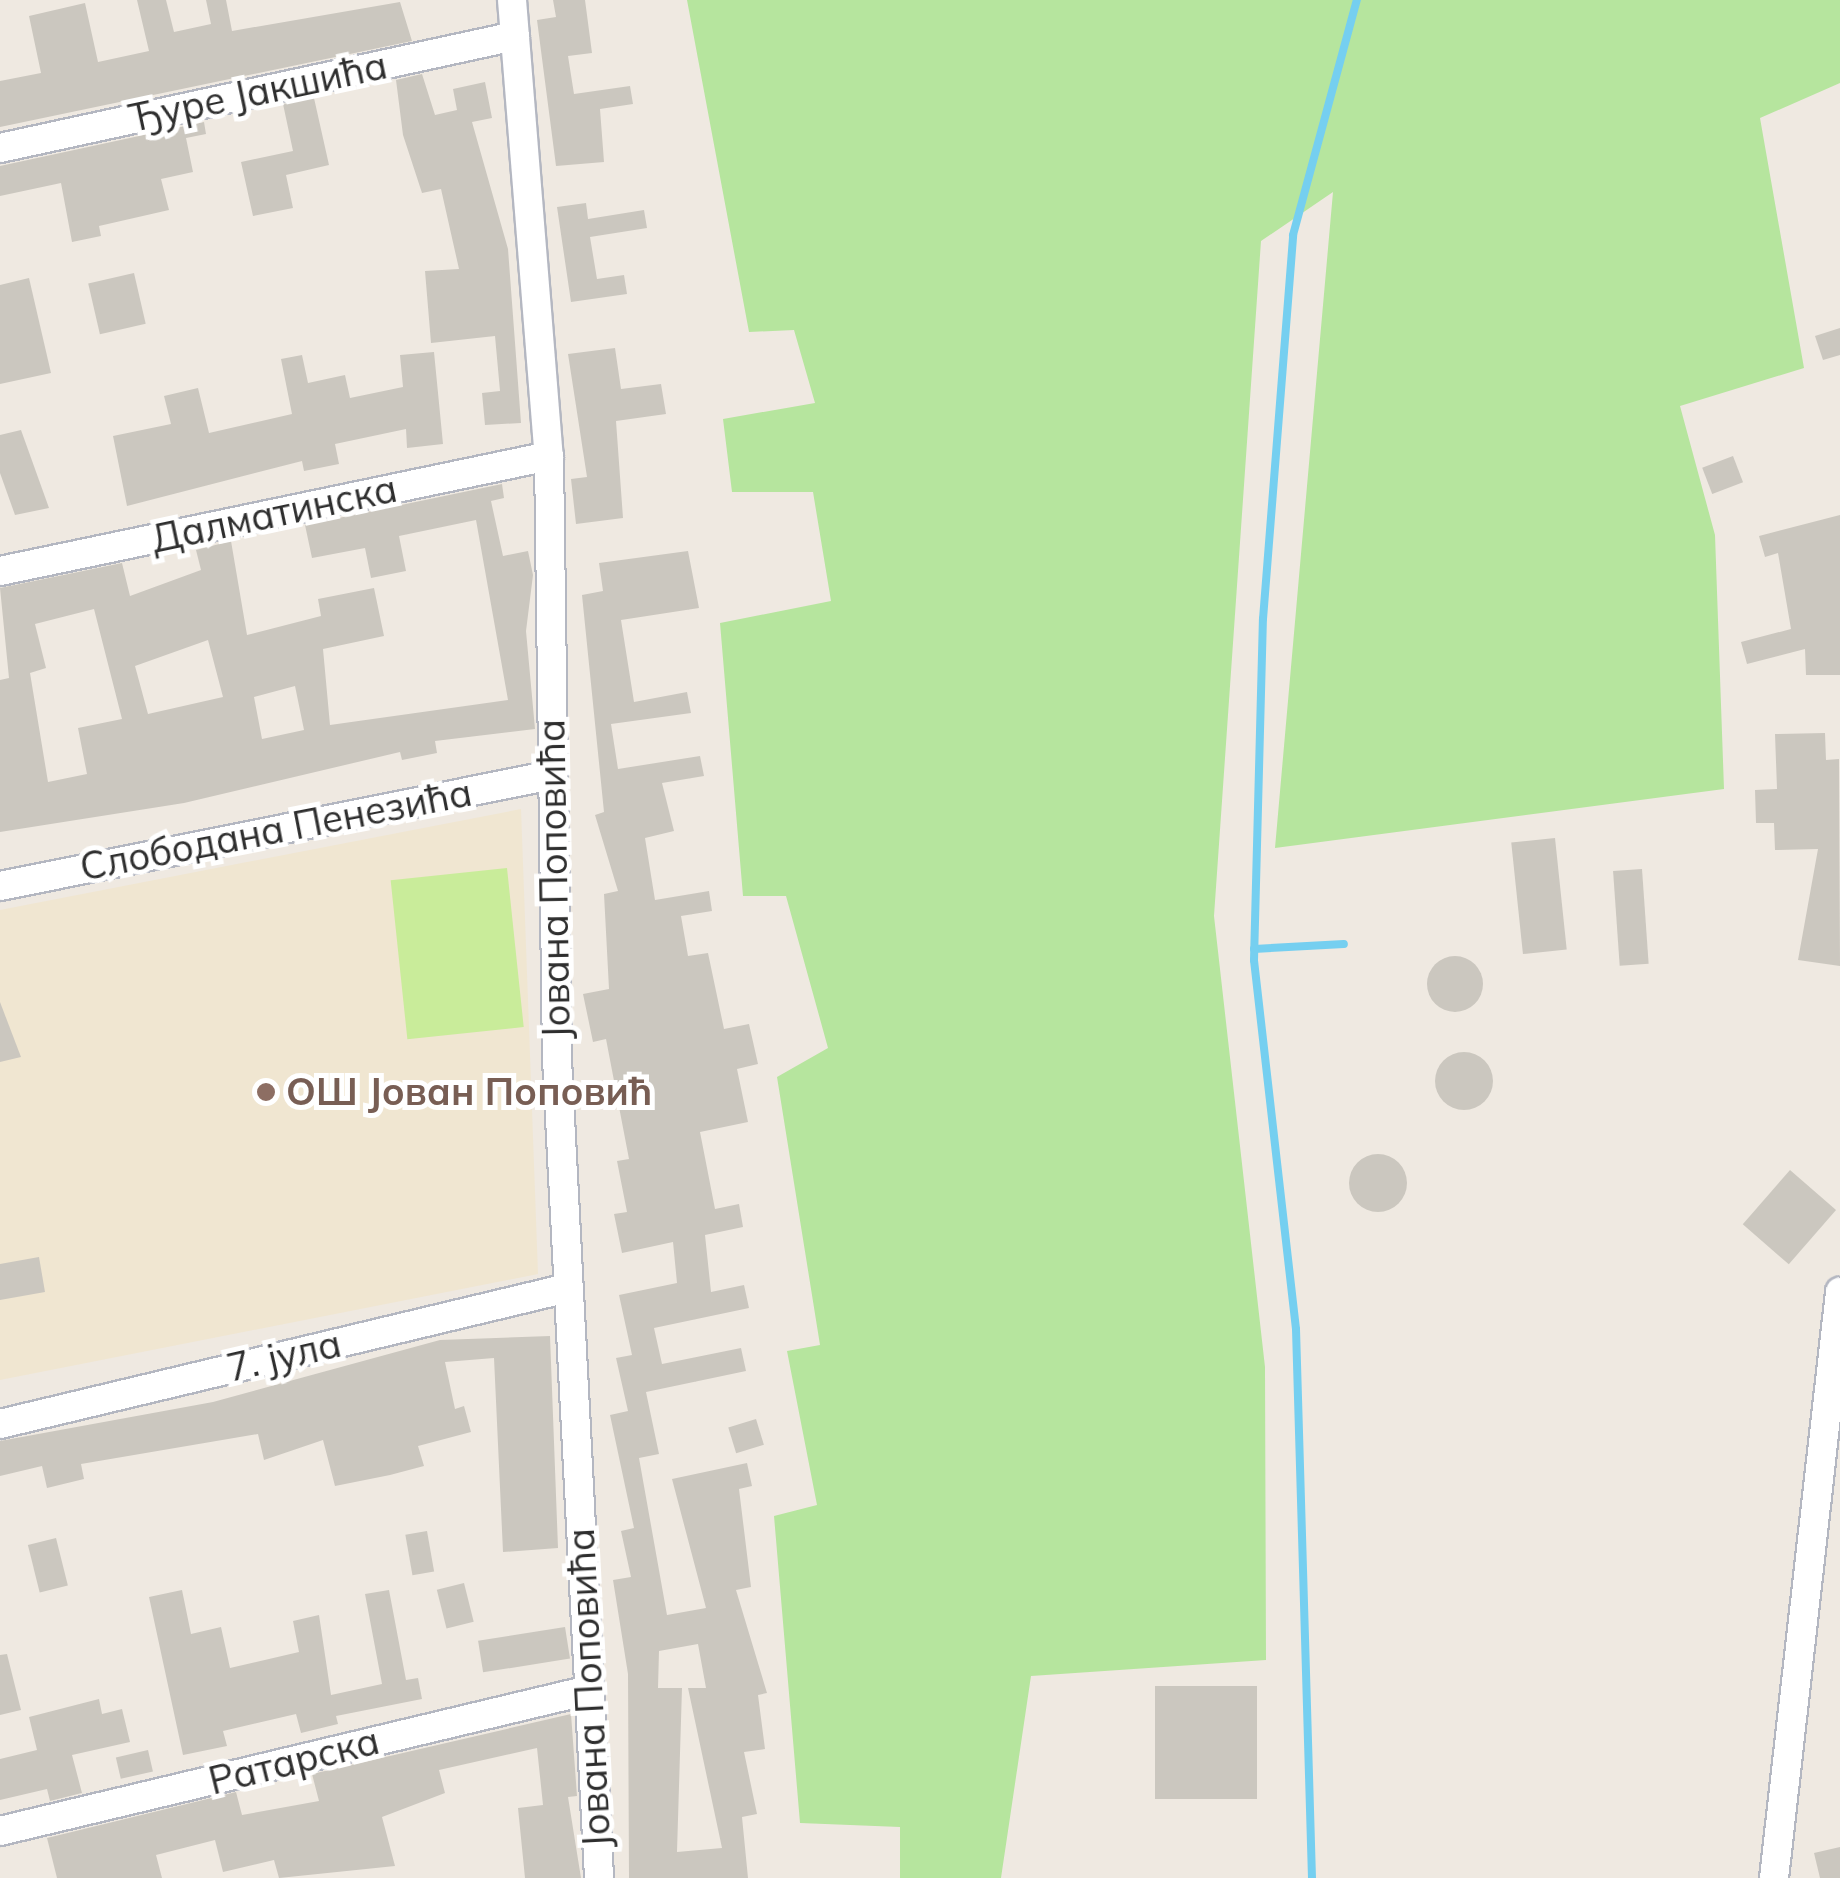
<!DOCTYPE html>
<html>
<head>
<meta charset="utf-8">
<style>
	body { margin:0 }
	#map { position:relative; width:1840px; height:1878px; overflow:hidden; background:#efe9e1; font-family:Mulish,sans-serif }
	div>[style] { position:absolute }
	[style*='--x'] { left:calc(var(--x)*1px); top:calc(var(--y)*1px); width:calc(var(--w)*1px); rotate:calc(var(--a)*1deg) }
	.education>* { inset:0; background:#f0e6d1 }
	.green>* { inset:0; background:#b6e59e }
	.pitch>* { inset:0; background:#c9ec9a; transform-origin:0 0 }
	.stream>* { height:8px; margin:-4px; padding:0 4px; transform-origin:4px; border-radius:4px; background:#75cff0 }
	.building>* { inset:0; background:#cbc7bf; transform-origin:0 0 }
	.round { border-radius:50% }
	.roads { filter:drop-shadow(2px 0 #b4b7c1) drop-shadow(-2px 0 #b4b7c1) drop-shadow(0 2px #b4b7c1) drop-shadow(0 -2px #b4b7c1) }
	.street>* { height:28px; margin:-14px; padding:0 14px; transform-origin:14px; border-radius:14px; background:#fff }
	.dots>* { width:28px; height:28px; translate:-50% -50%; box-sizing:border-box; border:5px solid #fff; border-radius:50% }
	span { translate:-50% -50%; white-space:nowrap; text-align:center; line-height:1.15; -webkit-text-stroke:10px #fff; paint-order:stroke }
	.street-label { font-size:38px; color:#2e2e2e }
	.education-label { font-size:38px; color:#785e54; font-weight:700 }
	.left { translate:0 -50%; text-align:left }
</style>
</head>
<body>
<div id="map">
	<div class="education">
		<i style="clip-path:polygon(521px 809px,538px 1274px,0 1380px,0 910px)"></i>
	</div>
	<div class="green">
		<i style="clip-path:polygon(687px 0,1840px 0,1840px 83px,1760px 118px,1804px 368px,1680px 406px,1715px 535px,1724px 789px,1275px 848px,1333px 192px,1261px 241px,1214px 916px,1265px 1367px,1266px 1660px,1031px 1676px,1001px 1878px,900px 1878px,900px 1827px,800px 1823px,774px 1516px,817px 1505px,787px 1351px,820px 1345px,777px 1077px,828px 1048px,786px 896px,743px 896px,720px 623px,831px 601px,813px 492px,732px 492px,723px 419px,815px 403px,794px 330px,749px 332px)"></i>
	</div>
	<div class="pitch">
		<i style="left:507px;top:868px;width:160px;height:117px;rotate:84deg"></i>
	</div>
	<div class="stream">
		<i style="--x:1254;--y:949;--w:90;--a:-3.2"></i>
		<i style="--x:1312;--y:1878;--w:549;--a:-91.67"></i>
		<i style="--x:1296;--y:1329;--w:371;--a:-96.5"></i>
		<i style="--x:1254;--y:960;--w:341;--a:-88.5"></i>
		<i style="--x:1263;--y:619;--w:385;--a:-85.5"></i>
		<i style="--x:1293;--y:235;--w:244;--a:-74.8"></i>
	</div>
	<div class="building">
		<i style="clip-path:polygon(137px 0,166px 0,174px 32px,211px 24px,206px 0,226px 0,232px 31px,400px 2px,412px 41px,0 127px,0 81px,41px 73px,29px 16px,85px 3px,98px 62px,149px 51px)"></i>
		<i style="clip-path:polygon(553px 0,585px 0,592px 53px,568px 56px,574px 94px,630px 86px,633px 104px,600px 109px,604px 162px,556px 166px,537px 20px,556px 17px)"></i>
		<i style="clip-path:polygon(422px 74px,435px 115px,457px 110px,453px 89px,485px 82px,492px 118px,472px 122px,508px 249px,521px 423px,485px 425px,482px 393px,500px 391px,495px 336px,431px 343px,425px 271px,459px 269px,441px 189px,422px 193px,403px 135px,396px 80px)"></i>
		<i style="clip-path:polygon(314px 98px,329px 165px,286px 175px,293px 208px,253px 216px,241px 162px,293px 151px,283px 104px)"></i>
		<i style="clip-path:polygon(204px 122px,206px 134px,186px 138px,193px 172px,161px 179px,169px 210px,99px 226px,101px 236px,72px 242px,61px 183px,0 196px,0 166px)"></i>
		<i style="clip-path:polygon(586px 203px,588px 219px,644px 210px,647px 228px,590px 237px,597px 279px,624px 275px,627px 294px,571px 302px,557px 207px)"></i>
		<i style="left:134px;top:273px;width:52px;height:47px;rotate:77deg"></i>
		<i style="clip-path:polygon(29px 278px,51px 373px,0 384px,0 285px)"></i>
		<i style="clip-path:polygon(1840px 328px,1840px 355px,1823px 360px,1815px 336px)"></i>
		<i style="clip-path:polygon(615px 348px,621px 389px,661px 384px,666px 414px,616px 421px,623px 518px,576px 524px,571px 479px,587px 477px,568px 354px)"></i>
		<i style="clip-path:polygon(434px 352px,443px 444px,407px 448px,406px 429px,335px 444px,339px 464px,304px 471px,302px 461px,127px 506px,113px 436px,171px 424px,164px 396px,198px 388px,209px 433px,292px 414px,281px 359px,302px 355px,308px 383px,345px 375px,350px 398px,403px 387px,400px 355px)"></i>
		<i style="clip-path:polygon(21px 430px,49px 508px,15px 515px,0 473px,0 435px)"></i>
		<i style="left:1733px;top:456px;width:28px;height:33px;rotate:69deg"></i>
		<i style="clip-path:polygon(evenodd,502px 484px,504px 498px,491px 501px,503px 556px,528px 551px,533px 575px,526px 631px,535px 729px,435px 741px,437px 753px,402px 760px,400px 752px,184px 803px,0 832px,0 680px,9px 678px,0 588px,122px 563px,130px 596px,201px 570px,196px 550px,231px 541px,247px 635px,321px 616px,318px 599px,374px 588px,384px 636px,323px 649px,330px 725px,508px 700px,476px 520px,399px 536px,406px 571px,371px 578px,365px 548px,312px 558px,305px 525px,502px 484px,94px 609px,122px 719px,78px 728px,87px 774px,48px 782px,30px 673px,46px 668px,35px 624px,94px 609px,502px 484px,208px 640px,223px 697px,148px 714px,135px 666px,208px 640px,502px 484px,295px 686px,304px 730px,262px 739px,254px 697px,295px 686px)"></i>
		<i style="clip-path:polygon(1840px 515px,1840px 675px,1806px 675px,1805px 649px,1747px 664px,1741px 642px,1791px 629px,1778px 553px,1765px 557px,1759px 536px)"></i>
		<i style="clip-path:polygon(evenodd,688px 551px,699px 608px,621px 620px,634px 702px,687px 692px,691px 713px,611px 724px,618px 769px,700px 756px,704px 776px,662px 783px,674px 831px,645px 838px,655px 900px,709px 891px,712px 911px,681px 916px,688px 956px,708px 953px,724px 1029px,749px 1024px,758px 1064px,737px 1069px,748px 1122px,700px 1132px,715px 1209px,739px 1204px,743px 1227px,705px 1235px,711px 1292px,744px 1285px,749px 1308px,654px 1328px,662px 1364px,741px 1348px,746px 1371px,646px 1392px,659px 1454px,639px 1458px,667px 1615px,706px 1608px,672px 1479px,747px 1463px,752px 1486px,739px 1489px,751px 1587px,736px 1590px,767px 1693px,758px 1695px,765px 1749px,744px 1752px,757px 1814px,742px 1817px,748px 1878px,629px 1878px,628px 1674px,613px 1580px,631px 1577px,621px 1531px,634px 1528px,610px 1415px,628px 1411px,616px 1358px,632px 1355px,619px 1295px,677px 1283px,673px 1242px,622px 1253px,614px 1214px,627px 1212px,617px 1161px,629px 1159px,606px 1039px,593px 1042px,583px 994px,609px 989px,604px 894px,618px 891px,595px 815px,604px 812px,582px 595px,603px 591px,599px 563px,688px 551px,698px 1644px,706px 1688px,688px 1688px,722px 1848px,677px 1852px,682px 1688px,658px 1688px,659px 1651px,698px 1644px)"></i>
		<i style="clip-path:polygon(1825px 733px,1826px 760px,1839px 759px,1840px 966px,1798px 960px,1818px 849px,1775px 850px,1774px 823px,1756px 823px,1755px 790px,1777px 789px,1775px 734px)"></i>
		<i style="left:1555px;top:838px;width:112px;height:44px;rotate:84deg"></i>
		<i style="left:1642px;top:869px;width:95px;height:29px;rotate:86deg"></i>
		<i class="round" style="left:1427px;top:956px;width:56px;height:56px"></i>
		<i style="clip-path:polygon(0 1002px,21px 1057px,0 1062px)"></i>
		<i class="round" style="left:1435px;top:1052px;width:58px;height:58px"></i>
		<i class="round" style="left:1349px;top:1154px;width:58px;height:58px"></i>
		<i style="left:1790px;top:1170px;width:61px;height:72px;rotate:41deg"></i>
		<i style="clip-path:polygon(39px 1257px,45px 1292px,0 1300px,0 1264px)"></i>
		<i style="clip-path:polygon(550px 1336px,558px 1548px,503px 1552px,494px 1358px,445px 1362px,455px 1409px,464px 1406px,471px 1432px,418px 1446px,424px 1466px,390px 1475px,335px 1486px,323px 1440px,264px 1460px,258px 1434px,81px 1464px,84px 1479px,47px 1488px,42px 1466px,0 1476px,0 1441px,213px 1402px,440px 1340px)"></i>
		<i style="left:756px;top:1419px;width:27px;height:29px;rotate:73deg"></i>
		<i style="left:427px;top:1531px;width:41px;height:22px;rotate:80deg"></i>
		<i style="left:56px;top:1538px;width:49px;height:29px;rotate:76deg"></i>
		<i style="left:464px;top:1583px;width:40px;height:28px;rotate:76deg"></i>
		<i style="clip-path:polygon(182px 1590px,191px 1634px,221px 1627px,230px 1668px,299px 1652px,293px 1621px,319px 1615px,331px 1695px,382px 1684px,365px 1594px,389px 1590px,406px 1680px,418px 1678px,422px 1699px,336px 1716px,338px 1724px,301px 1733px,296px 1714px,223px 1731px,227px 1746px,183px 1755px,149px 1597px)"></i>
		<i style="left:565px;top:1627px;width:32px;height:88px;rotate:81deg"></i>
		<i style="clip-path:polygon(7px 1654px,21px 1710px,0 1715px,0 1655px)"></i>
		<i style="left:1155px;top:1686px;width:102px;height:113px"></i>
		<i style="clip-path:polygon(99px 1699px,102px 1714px,122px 1709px,130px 1742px,72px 1755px,82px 1793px,50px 1801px,47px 1789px,0 1800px,0 1759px,37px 1750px,29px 1717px)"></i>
		<i style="clip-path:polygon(571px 1714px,577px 1796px,568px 1797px,581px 1878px,525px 1878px,518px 1808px,543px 1805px,537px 1748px,439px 1770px,445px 1793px,382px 1817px,395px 1866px,279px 1878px,274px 1860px,223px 1872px,215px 1840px,156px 1855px,162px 1878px,57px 1878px,47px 1838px,236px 1792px,242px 1815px,319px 1801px,312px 1774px)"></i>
		<i style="left:148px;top:1750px;width:22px;height:33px;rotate:77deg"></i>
		<i style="clip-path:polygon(1840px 1847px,1840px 1878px,1820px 1878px,1814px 1853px)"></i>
	</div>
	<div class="roads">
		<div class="street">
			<i style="--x:512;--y:0;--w:457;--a:85.4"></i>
			<i style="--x:549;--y:456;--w:603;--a:89.24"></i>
			<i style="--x:557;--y:1059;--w:820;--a:87.06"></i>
			<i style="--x:0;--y:148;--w:527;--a:-12.27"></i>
			<i style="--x:0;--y:571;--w:561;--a:-11.83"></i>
			<i style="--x:0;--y:886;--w:563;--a:-11.37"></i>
			<i style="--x:0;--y:1424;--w:584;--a:-13.47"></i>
			<i style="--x:0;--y:1831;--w:606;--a:-13.46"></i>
			<i style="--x:1774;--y:1878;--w:590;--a:-83.57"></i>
		</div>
	</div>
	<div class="dots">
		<i style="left:266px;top:1092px;background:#8d6e63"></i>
	</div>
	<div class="street-label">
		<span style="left:258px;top:92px;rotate:-12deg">Ђуре Јакшића</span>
		<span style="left:274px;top:514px;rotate:-12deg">Далматинска</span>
		<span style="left:276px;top:830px;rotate:-11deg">Слободана Пенезића</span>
		<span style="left:554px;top:879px;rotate:-91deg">Јована Поповића</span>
		<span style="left:284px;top:1356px;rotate:-13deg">7. јула</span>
		<span style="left:589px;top:1688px;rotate:-93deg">Јована Поповића</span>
		<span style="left:294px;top:1761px;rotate:-14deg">Ратарска</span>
	</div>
	<div class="education-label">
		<span class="left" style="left:286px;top:1092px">ОШ Јован Поповић</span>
	</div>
</div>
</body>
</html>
